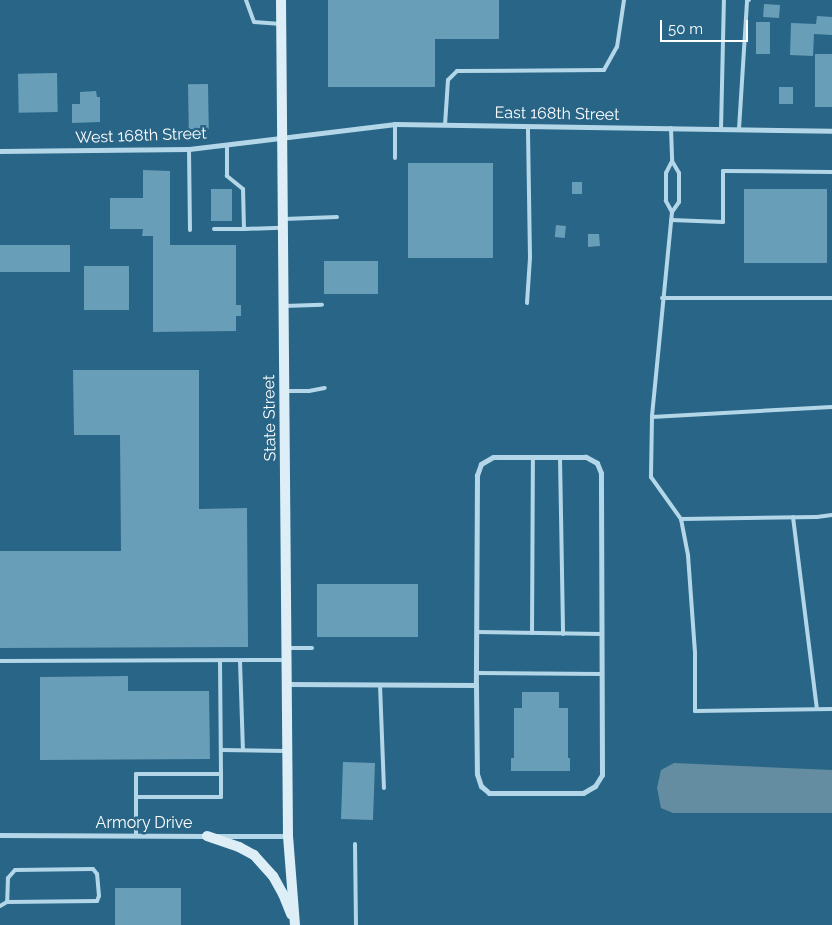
<!DOCTYPE html>
<html>
<head>
<meta charset="utf-8">
<style>
	body { margin:0 }
	#map { position:relative; width:832px; height:925px; overflow:hidden; background:#286586; font-family:Raleway,sans-serif }
	div>[style] { position:absolute }
	[style*='--x'] { left:calc(var(--x)*1px); top:calc(var(--y)*1px); width:calc(var(--w)*1px); rotate:calc(var(--a)*1deg) }
	.water>* { inset:0; background:#648da2 }
	.building>* { inset:0; background:#699eb8; transform-origin:0 0 }
	.lane>* { height:4px; margin:-2px; padding:0 2px; transform-origin:2px; border-radius:2px; background:#b3d6e8 }
	.street>* { height:5px; margin:-2.5px; padding:0 2.5px; transform-origin:2.5px; border-radius:2.5px; background:#b3d6e8 }
	.secondary>* { height:10px; margin:-5px; padding:0 5px; transform-origin:5px; border-radius:5px; background:#ddeef7 }
	span { translate:-50% -50%; white-space:nowrap; text-align:center; line-height:1.15; -webkit-text-stroke:5px #286586; paint-order:stroke }
	.street-label { font-size:16px; color:#fff }
	.scale { position:absolute; left:660px; top:20px; width:88px; height:22px; box-sizing:border-box; border:2px solid #fff; border-top:0; padding-left:6px; font-size:15px; line-height:18px; white-space:nowrap; color:#fff; -webkit-text-stroke:4px #286586; paint-order:stroke }
</style>
</head>
<body>
<div id="map">
	<div class="water">
		<i style="clip-path:polygon(674px 763px,832px 770px,832px 813px,673px 813px,661px 808px,657px 788px,661px 770px)"></i>
	</div>
	<div class="building">
		<i style="clip-path:polygon(328px 0,499px 0,499px 39px,435px 39px,435px 87px,328px 87px)"></i>
		<i style="left:764px;top:4px;width:16px;height:13px;rotate:4deg"></i>
		<i style="clip-path:polygon(817px 16px,832px 17px,832px 35px,814px 34px,813px 56px,790px 55px,791px 23px,816px 24px)"></i>
		<i style="left:756px;top:22px;width:14px;height:32px"></i>
		<i style="left:815px;top:54px;width:17px;height:53px"></i>
		<i style="left:57px;top:73px;width:39px;height:39px;rotate:89deg"></i>
		<i style="left:208px;top:84px;width:45px;height:20px;rotate:89deg"></i>
		<i style="left:779px;top:87px;width:14px;height:17px"></i>
		<i style="clip-path:polygon(96px 91px,97px 97px,100px 97px,100px 122px,72px 123px,72px 104px,80px 104px,80px 92px)"></i>
		<i style="left:408px;top:163px;width:85px;height:95px"></i>
		<i style="clip-path:polygon(143px 170px,170px 171px,170px 245px,236px 245px,236px 305px,241px 305px,241px 316px,236px 316px,236px 331px,153px 332px,153px 236px,142px 236px,143px 229px,110px 229px,110px 198px,143px 198px)"></i>
		<i style="left:572px;top:182px;width:10px;height:12px"></i>
		<i style="left:211px;top:189px;width:21px;height:32px"></i>
		<i style="left:744px;top:189px;width:83px;height:74px"></i>
		<i style="left:556px;top:225px;width:10px;height:12px;rotate:6deg"></i>
		<i style="clip-path:polygon(588px 234px,599px 234px,600px 246px,588px 247px)"></i>
		<i style="left:0;top:245px;width:70px;height:27px"></i>
		<i style="left:378px;top:261px;width:33px;height:54px;rotate:90deg"></i>
		<i style="left:129px;top:266px;width:44px;height:45px;rotate:90deg"></i>
		<i style="clip-path:polygon(73px 370px,199px 370px,199px 509px,247px 508px,248px 647px,0 648px,0 551px,121px 551px,120px 435px,74px 435px)"></i>
		<i style="left:317px;top:584px;width:101px;height:53px"></i>
		<i style="clip-path:polygon(128px 676px,128px 691px,209px 691px,210px 759px,40px 760px,40px 677px)"></i>
		<i style="clip-path:polygon(522px 692px,559px 692px,559px 708px,568px 708px,568px 758px,570px 758px,570px 771px,511px 771px,511px 758px,514px 758px,514px 708px,522px 708px)"></i>
		<i style="left:343px;top:762px;width:32px;height:57px;rotate:2deg"></i>
		<i style="left:115px;top:888px;width:66px;height:37px"></i>
	</div>
	<div class="lane">
		<i style="--x:246;--y:0;--w:23;--a:70"></i>
		<i style="--x:254;--y:22;--w:27;--a:4"></i>
		<i style="--x:395;--y:124;--w:34;--a:90"></i>
		<i style="--x:445;--y:125;--w:45;--a:-86.2"></i>
		<i style="--x:448;--y:80;--w:13;--a:-45"></i>
		<i style="--x:457;--y:71;--w:147;--a:-0.4"></i>
		<i style="--x:604;--y:70;--w:26;--a:-61"></i>
		<i style="--x:617;--y:47;--w:48;--a:-81.5"></i>
		<i style="--x:671;--y:128;--w:33;--a:88"></i>
		<i style="--x:672;--y:161;--w:14;--a:60"></i>
		<i style="--x:679;--y:173;--w:29;--a:90"></i>
		<i style="--x:679;--y:202;--w:12;--a:125"></i>
		<i style="--x:672;--y:212;--w:13;--a:-119"></i>
		<i style="--x:666;--y:201;--w:28;--a:-90"></i>
		<i style="--x:666;--y:173;--w:13;--a:-63"></i>
		<i style="--x:721;--y:129;--w:129;--a:-88.7"></i>
		<i style="--x:739;--y:129;--w:128;--a:-86.4"></i>
		<i style="--x:747;--y:1;--w:2;--a:-27"></i>
		<i style="--x:189;--y:149;--w:81;--a:89.3"></i>
		<i style="--x:672;--y:212;--w:206;--a:95.6"></i>
		<i style="--x:652;--y:417;--w:60;--a:91"></i>
		<i style="--x:651;--y:477;--w:52;--a:54.5"></i>
		<i style="--x:681;--y:519;--w:37;--a:79"></i>
		<i style="--x:688;--y:555;--w:97;--a:85.9"></i>
		<i style="--x:695;--y:652;--w:59;--a:90"></i>
		<i style="--x:695;--y:711;--w:137;--a:-0.8"></i>
		<i style="--x:284;--y:219;--w:53;--a:-2.2"></i>
		<i style="--x:671;--y:220;--w:52;--a:2.2"></i>
		<i style="--x:723;--y:222;--w:51;--a:-90"></i>
		<i style="--x:723;--y:171;--w:109;--a:0.5"></i>
		<i style="--x:214;--y:229;--w:30;--a:0"></i>
		<i style="--x:244;--y:229;--w:40;--a:-91.4"></i>
		<i style="--x:243;--y:189;--w:21;--a:-141"></i>
		<i style="--x:227;--y:176;--w:31;--a:-90"></i>
		<i style="--x:244;--y:229;--w:37;--a:-2"></i>
		<i style="--x:662;--y:298;--w:170;--a:0"></i>
		<i style="--x:527;--y:303;--w:45;--a:-86.2"></i>
		<i style="--x:530;--y:258;--w:131;--a:-90.9"></i>
		<i style="--x:284;--y:306;--w:38;--a:-2"></i>
		<i style="--x:285;--y:391;--w:24;--a:0"></i>
		<i style="--x:309;--y:391;--w:16;--a:-11"></i>
		<i style="--x:652;--y:417;--w:180;--a:-3.2"></i>
		<i style="--x:560;--y:457;--w:177;--a:89"></i>
		<i style="--x:793;--y:517;--w:193;--a:82.9"></i>
		<i style="--x:681;--y:519;--w:136;--a:-0.8"></i>
		<i style="--x:817;--y:517;--w:15;--a:-8"></i>
		<i style="--x:477;--y:632;--w:125;--a:0.9"></i>
		<i style="--x:532;--y:633;--w:176;--a:-89.7"></i>
		<i style="--x:287;--y:648;--w:25;--a:0"></i>
		<i style="--x:0;--y:661;--w:285;--a:-0.2"></i>
		<i style="--x:240;--y:661;--w:89;--a:88.1"></i>
		<i style="--x:476;--y:673;--w:126;--a:0.5"></i>
		<i style="--x:380;--y:685;--w:103;--a:87.8"></i>
		<i style="--x:221;--y:750;--w:65;--a:0.9"></i>
		<i style="--x:136;--y:797;--w:85;--a:0"></i>
		<i style="--x:221;--y:797;--w:23;--a:-90"></i>
		<i style="--x:136;--y:835;--w:61;--a:-90"></i>
		<i style="--x:136;--y:774;--w:85;--a:0"></i>
		<i style="--x:221;--y:774;--w:113;--a:-90.5"></i>
		<i style="--x:355;--y:844;--w:81;--a:89.3"></i>
		<i style="--x:0;--y:906;--w:8;--a:-30"></i>
		<i style="--x:7;--y:902;--w:90;--a:-0.6"></i>
		<i style="--x:97;--y:901;--w:5;--a:-68"></i>
		<i style="--x:99;--y:896;--w:22;--a:-95"></i>
		<i style="--x:97;--y:874;--w:6;--a:-129"></i>
		<i style="--x:93;--y:869;--w:78;--a:179.3"></i>
		<i style="--x:15;--y:870;--w:11;--a:131"></i>
		<i style="--x:8;--y:878;--w:24;--a:92"></i>
	</div>
	<div class="street">
		<i style="--x:0;--y:151;--w:189;--a:-0.6"></i>
		<i style="--x:189;--y:149;--w:208;--a:-6.9"></i>
		<i style="--x:395;--y:124;--w:437;--a:0.9"></i>
		<i style="--x:287;--y:684;--w:189;--a:0.3"></i>
		<i style="--x:476;--y:685;--w:89;--a:89.4"></i>
		<i style="--x:477;--y:774;--w:13;--a:72"></i>
		<i style="--x:481;--y:786;--w:11;--a:41"></i>
		<i style="--x:489;--y:793;--w:94;--a:0"></i>
		<i style="--x:583;--y:793;--w:14;--a:-30"></i>
		<i style="--x:595;--y:786;--w:13;--a:-58"></i>
		<i style="--x:602;--y:775;--w:302;--a:-90.2"></i>
		<i style="--x:601;--y:473;--w:11;--a:-112"></i>
		<i style="--x:597;--y:463;--w:13;--a:-151"></i>
		<i style="--x:586;--y:457;--w:93;--a:180"></i>
		<i style="--x:493;--y:457;--w:14;--a:150"></i>
		<i style="--x:481;--y:464;--w:12;--a:110"></i>
		<i style="--x:477;--y:475;--w:210;--a:90.3"></i>
		<i style="--x:0;--y:835;--w:208;--a:0.3"></i>
		<i style="--x:216;--y:836;--w:72;--a:0"></i>
	</div>
	<div class="secondary">
		<i style="--x:281;--y:0;--w:836;--a:89.52"></i>
		<i style="--x:288;--y:836;--w:89;--a:85.5"></i>
		<i style="--x:207;--y:836;--w:34;--a:19"></i>
		<i style="--x:239;--y:847;--w:17;--a:28"></i>
		<i style="--x:254;--y:855;--w:28;--a:48"></i>
		<i style="--x:273;--y:876;--w:21;--a:61"></i>
		<i style="--x:283;--y:894;--w:22;--a:68"></i>
	</div>
	<div class="street-label">
		<span style="left:557px;top:114px;rotate:1deg">East 168th Street</span>
		<span style="left:141px;top:136px;rotate:-2deg">West 168th Street</span>
		<span style="left:270px;top:418px;rotate:-91deg">State Street</span>
		<span style="left:144px;top:823px">Armory Drive</span>
	</div>
	<div class="scale">50 m</div>
</div>
</body>
</html>
